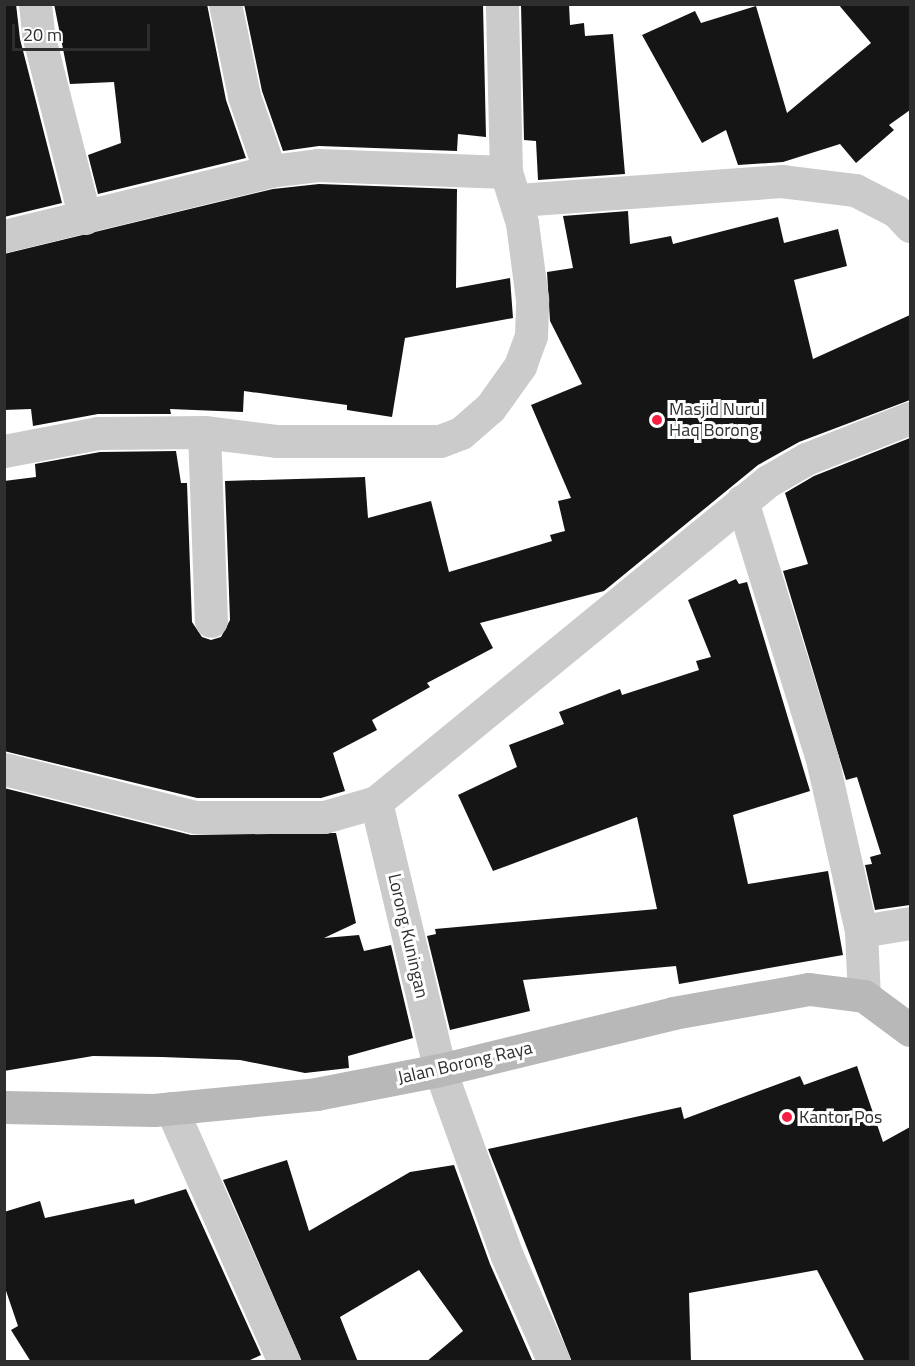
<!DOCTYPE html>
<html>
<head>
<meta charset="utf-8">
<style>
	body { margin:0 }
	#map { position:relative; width:915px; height:1366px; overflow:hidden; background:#fff; font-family:"Titillium Web",sans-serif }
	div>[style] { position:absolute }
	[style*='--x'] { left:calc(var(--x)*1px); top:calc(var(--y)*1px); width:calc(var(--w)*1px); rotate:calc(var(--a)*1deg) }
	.building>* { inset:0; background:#151515 }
	.minor>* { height:33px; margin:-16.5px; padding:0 16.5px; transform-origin:16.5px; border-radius:16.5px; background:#cbcbcb }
	.secondary>* { height:33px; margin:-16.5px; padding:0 16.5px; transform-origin:16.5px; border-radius:16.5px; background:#b8b8b8 }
	.dots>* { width:16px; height:16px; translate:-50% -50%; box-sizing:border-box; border:3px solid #fff; border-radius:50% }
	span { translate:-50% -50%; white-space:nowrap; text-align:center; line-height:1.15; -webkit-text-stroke:6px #fff; paint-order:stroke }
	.poi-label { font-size:18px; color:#2e2e2e }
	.left { translate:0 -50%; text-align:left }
	.street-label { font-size:18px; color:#2e2e2e }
	.frame { position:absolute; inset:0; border:6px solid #2e2e2e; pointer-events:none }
	.scale { position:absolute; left:12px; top:24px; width:138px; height:27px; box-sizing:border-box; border:3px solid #2e2e2e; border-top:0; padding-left:8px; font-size:18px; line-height:21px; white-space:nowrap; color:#2e2e2e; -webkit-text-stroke:4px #fff; paint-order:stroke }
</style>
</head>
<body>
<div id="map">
	<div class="building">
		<i style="clip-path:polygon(4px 4px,16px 4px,20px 39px,62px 203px,4px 217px)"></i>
		<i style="clip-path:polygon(54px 4px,207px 4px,226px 100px,246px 158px,98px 194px,88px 155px,121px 143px,114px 82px,70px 84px)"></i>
		<i style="clip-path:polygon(244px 4px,483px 4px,486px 137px,458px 134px,457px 151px,319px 146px,283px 151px,262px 91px)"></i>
		<i style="clip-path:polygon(521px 4px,569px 4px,570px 25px,584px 23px,585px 36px,613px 34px,625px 174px,538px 180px,536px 141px,524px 140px)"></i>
		<i style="clip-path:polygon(838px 4px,910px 4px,910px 110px,889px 125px,894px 130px,856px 163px,840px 144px,783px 162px,738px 165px,726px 130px,702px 143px,642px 35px,695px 11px,701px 23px,756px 6px,787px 113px,871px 43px)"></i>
		<i style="clip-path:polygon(319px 184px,457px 189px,456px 288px,510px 278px,513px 318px,405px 338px,392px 417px,347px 410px,347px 405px,244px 391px,243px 412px,170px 409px,171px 414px,98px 414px,33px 426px,31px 409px,4px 410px,4px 254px,273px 189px)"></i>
		<i style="clip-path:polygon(628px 211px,630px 244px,671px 236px,673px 244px,778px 217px,784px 243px,838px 229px,847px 266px,794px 280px,813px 359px,910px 315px,910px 400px,799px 442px,758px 465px,604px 591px,480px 623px,493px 648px,427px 683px,430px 687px,372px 720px,377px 730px,333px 753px,345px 791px,321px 798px,197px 798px,4px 751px,4px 481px,36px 477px,35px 464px,100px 452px,176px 451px,181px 483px,187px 483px,192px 622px,202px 637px,211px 640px,221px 637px,230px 620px,225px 481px,365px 477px,368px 518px,431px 501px,449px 572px,552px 541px,550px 535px,565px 531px,558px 501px,571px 498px,531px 405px,582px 384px,550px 321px,547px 272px,573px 268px,563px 216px)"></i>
		<i style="clip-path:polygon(910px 438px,910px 905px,875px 910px,865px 865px,872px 864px,870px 857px,881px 854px,857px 777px,846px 780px,783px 571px,808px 564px,785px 493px,814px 476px)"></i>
		<i style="clip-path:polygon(736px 579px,739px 584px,747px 582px,810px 791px,733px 815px,748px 884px,828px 871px,843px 955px,679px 984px,676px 966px,523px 980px,530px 1011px,450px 1030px,427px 936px,436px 934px,435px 929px,657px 909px,637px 817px,493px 871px,458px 795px,517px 767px,509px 745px,564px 724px,559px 712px,620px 689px,622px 695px,699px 670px,696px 661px,711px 657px,688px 600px)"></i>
		<i style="clip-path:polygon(4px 788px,191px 835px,336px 833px,356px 923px,324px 938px,359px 935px,364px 951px,391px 945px,413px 1038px,348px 1056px,349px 1068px,305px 1073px,240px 1060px,162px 1057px,93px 1056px,4px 1071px)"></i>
		<i style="clip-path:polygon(857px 1066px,883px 1142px,910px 1127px,910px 1362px,865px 1362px,817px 1270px,689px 1293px,691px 1362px,572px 1362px,488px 1149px,681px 1107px,684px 1119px,800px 1076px,804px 1085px)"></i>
		<i style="clip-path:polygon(287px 1160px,309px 1231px,410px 1172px,454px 1165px,490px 1264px,533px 1362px,426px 1362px,463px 1331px,419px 1270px,340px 1317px,358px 1362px,302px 1362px,223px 1180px)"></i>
		<i style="clip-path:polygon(186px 1189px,261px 1355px,246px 1362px,31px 1362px,11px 1330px,18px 1326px,4px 1285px,4px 1212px,40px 1201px,45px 1218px,134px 1199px,135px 1204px)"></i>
	</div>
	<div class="minor">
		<i style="--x:35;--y:4;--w:30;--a:84"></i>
		<i style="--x:38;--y:34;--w:190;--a:75.7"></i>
		<i style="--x:225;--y:4;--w:94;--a:78.3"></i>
		<i style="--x:244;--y:96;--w:79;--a:70.9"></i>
		<i style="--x:518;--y:200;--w:264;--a:-4.1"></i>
		<i style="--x:781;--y:181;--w:75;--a:6.9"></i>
		<i style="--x:855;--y:190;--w:46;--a:27.1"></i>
		<i style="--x:896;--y:211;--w:21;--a:47"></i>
		<i style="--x:4;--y:236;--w:274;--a:-13.7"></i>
		<i style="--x:270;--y:171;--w:48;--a:-7.1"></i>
		<i style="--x:318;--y:165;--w:188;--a:2.1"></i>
		<i style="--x:204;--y:432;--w:189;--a:87.9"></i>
		<i style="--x:4;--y:451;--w:96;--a:-10.8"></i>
		<i style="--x:98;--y:433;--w:106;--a:-0.5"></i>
		<i style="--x:204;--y:432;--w:74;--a:7"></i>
		<i style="--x:277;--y:441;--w:163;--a:0"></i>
		<i style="--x:440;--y:441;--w:22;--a:-21"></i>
		<i style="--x:461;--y:433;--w:38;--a:-41"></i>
		<i style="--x:490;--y:408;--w:52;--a:-54.5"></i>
		<i style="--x:520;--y:366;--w:32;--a:-70"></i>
		<i style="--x:531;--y:336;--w:37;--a:-88"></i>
		<i style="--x:532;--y:299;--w:77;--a:-97.5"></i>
		<i style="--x:522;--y:223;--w:53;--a:-107.4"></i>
		<i style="--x:506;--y:172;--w:168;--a:-91.4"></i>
		<i style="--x:742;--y:501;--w:270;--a:72.8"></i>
		<i style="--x:822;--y:759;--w:176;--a:77.2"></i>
		<i style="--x:861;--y:931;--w:65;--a:87.4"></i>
		<i style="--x:4;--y:769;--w:197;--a:14.1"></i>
		<i style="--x:195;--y:817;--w:129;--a:0"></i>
		<i style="--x:324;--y:817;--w:54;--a:-16.1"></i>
		<i style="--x:376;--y:802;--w:507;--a:-39.31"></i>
		<i style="--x:768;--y:481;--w:44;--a:-30.1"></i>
		<i style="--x:806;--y:459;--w:112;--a:-21.5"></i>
		<i style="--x:376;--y:802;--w:276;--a:76.6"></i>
		<i style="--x:440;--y:1070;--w:198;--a:70.2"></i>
		<i style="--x:507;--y:1256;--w:116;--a:66.1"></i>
		<i style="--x:861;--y:931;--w:50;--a:-9.3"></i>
		<i style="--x:171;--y:1108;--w:278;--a:66"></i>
	</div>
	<div class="secondary">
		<i style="--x:4;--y:1107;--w:150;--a:1.1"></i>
		<i style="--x:154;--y:1110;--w:163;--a:-5.6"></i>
		<i style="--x:316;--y:1094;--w:126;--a:-11"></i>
		<i style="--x:440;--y:1070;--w:240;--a:-13.7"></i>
		<i style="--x:673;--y:1013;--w:138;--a:-10"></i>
		<i style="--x:809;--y:989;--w:55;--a:7.3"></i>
		<i style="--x:864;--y:996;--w:57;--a:36.5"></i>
	</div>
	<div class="dots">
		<i style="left:657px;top:420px;background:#f61e43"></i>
		<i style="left:787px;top:1117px;background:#f61e43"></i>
	</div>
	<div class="poi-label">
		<span class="left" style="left:669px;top:420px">Masjid Nurul<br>Haq Borong</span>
		<span class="left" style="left:799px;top:1117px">Kantor Pos</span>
	</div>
	<div class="street-label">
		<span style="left:408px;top:936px;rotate:77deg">Lorong Kuningan</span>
		<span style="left:465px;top:1063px;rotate:-13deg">Jalan Borong Raya</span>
	</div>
	<div class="frame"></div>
	<div class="scale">20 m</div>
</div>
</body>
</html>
